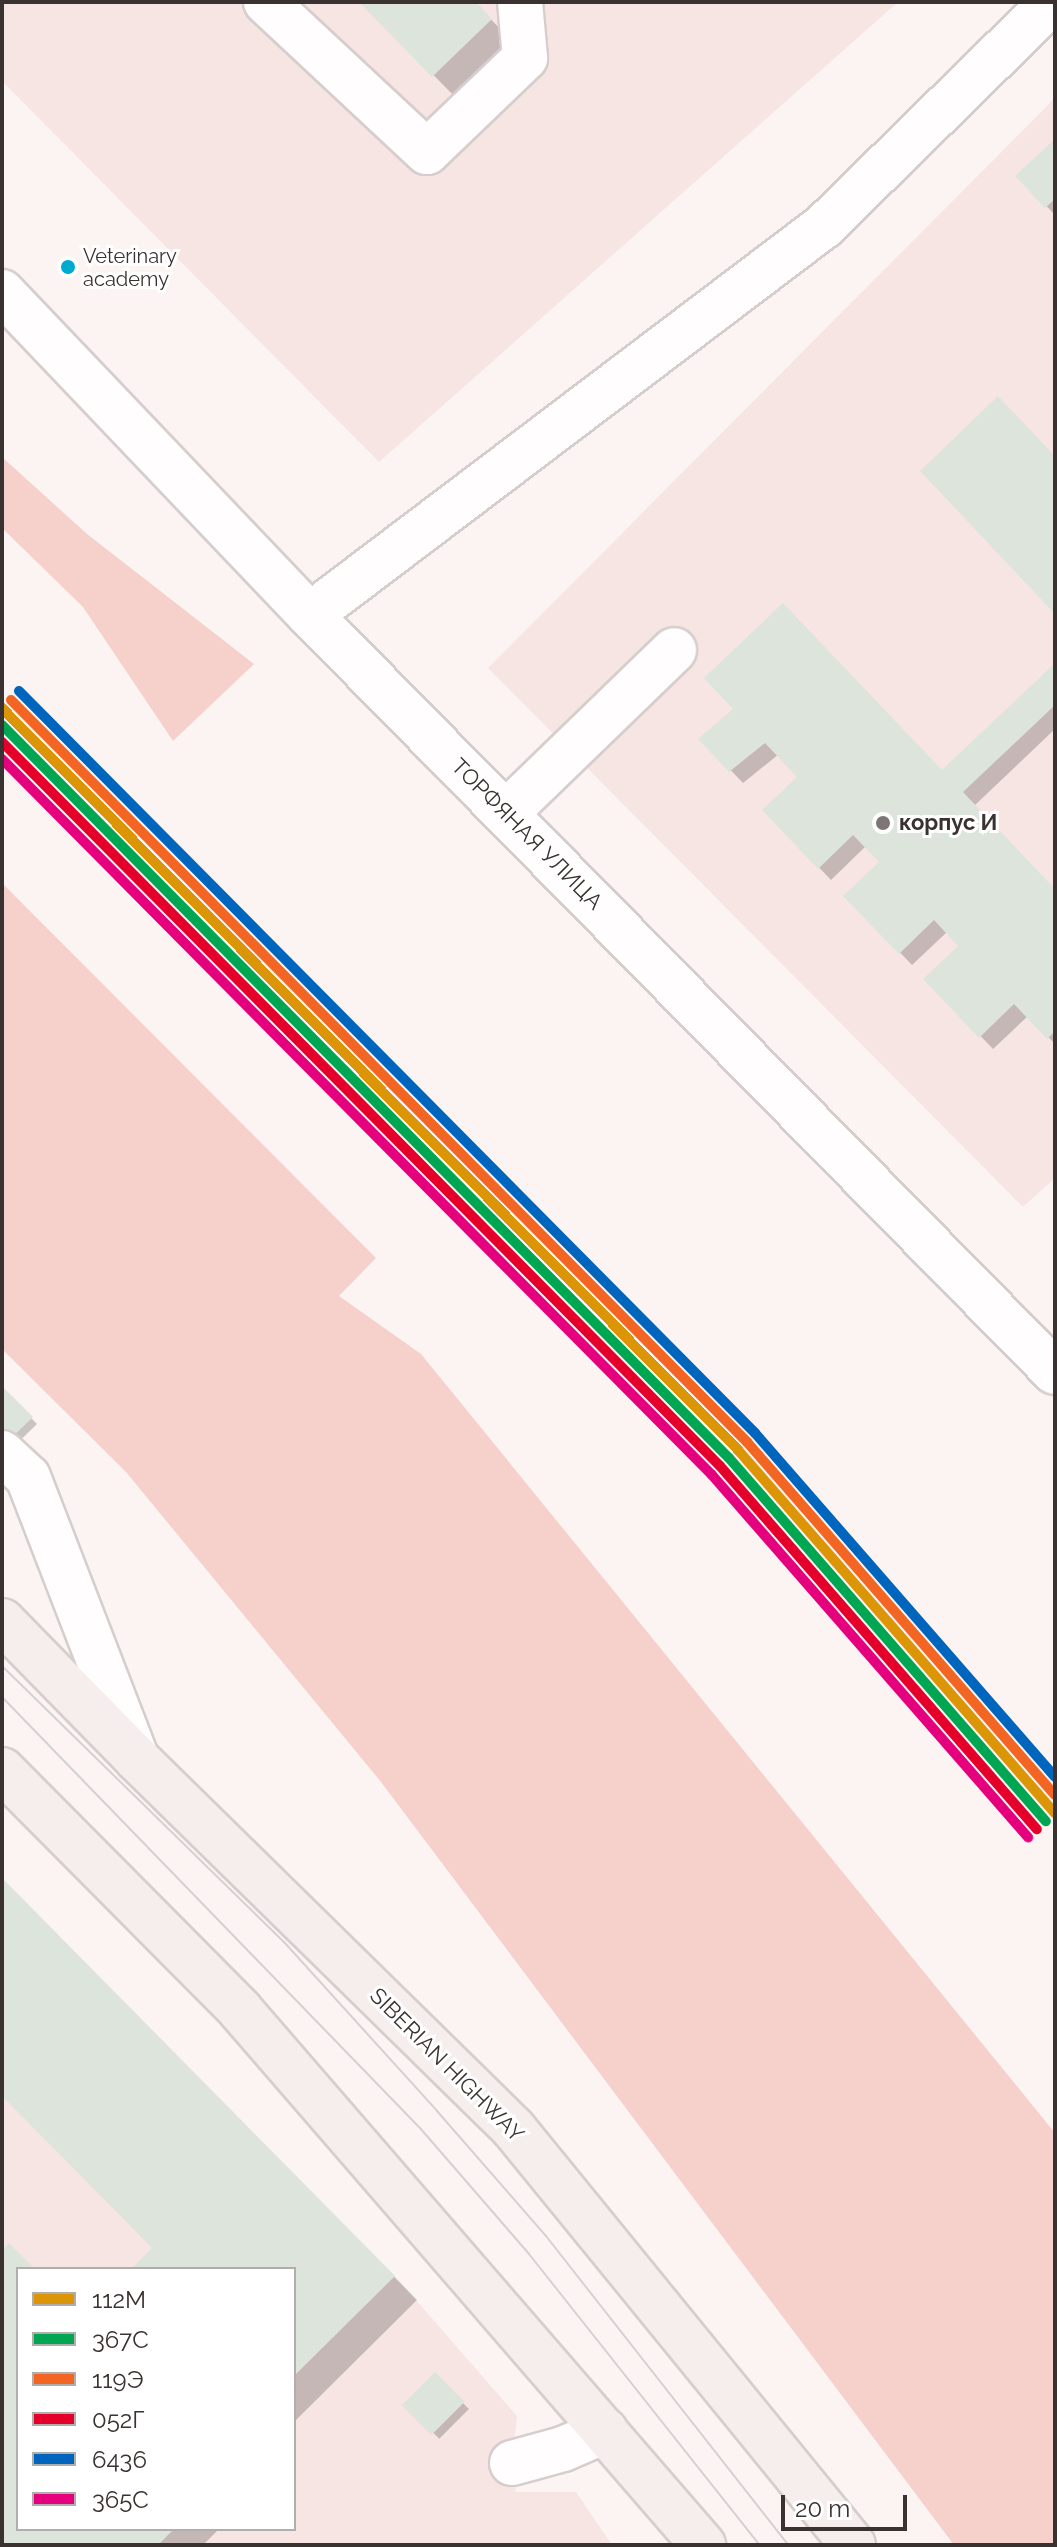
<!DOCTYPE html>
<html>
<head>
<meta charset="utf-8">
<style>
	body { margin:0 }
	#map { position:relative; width:1057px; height:2547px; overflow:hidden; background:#fcf4f2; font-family:Raleway,sans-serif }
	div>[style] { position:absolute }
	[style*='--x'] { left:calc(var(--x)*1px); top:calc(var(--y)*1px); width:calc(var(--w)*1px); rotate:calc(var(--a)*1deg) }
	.built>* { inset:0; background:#f6e5e3 }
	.green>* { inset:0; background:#f6d0ca }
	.shadow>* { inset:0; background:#0003; transform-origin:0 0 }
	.building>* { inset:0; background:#dde4db; transform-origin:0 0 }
	.roads { filter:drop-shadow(2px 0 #d6cecd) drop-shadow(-2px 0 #d6cecd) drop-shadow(0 2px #d6cecd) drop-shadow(0 -2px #d6cecd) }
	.minor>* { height:44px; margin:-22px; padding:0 22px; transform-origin:22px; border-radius:22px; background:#fffdfd }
	.major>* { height:44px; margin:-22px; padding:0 22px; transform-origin:22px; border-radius:22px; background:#f5eeed }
	.tram>* { height:2px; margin:-1px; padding:0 1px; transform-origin:1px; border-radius:1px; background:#d3d1d1 }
	.rail-1>* { height:10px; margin:-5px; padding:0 5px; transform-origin:5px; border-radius:5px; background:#db9507 }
	.rail-2>* { height:10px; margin:-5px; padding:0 5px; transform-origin:5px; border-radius:5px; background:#00a651 }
	.rail-3>* { height:10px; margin:-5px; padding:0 5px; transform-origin:5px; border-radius:5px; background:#f26522 }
	.rail-4>* { height:10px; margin:-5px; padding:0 5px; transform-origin:5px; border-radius:5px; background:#e4002b }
	.rail-5>* { height:10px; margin:-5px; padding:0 5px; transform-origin:5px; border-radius:5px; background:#0065bd }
	.rail-6>* { height:10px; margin:-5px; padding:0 5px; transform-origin:5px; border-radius:5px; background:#e5007d }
	.dots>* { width:22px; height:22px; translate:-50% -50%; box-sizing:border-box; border:4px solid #fff; border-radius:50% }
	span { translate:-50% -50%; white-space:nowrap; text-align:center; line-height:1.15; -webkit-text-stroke:6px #fff; paint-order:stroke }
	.bus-label { font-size:20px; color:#3a3231 }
	.left { translate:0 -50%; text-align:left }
	.poi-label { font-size:22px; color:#3a3231; font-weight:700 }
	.street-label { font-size:22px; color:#3a3231 }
	.frame { position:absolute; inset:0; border:4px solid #3a3231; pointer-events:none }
	.legend { position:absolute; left:16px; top:2267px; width:280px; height:264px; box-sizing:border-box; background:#fff; border:2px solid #b0adad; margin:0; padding:10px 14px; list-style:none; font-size:24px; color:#3a3231 }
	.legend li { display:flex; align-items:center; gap:16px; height:40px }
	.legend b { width:40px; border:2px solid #b0adad }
	.scale { position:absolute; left:781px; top:2495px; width:126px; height:36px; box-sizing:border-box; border:4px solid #3a3231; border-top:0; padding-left:10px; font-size:24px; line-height:28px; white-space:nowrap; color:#3a3231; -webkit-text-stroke:6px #fff; paint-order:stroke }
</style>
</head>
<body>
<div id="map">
	<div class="built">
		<i style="clip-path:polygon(2px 2px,898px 2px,379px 462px,2px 81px)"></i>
		<i style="clip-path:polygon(1055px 98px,1055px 1178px,1023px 1207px,488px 668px)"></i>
		<i style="clip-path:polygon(evenodd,2px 1878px,395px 2276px,517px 2416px,512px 2463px,516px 2492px,576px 2492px,612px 2545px,2px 2545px,2px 1878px,18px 2269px,294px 2269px,294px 2529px,18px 2529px,18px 2269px)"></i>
	</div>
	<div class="green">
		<i style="clip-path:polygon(2px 457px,87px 534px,254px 664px,173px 741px,83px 607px,2px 528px)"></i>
		<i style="clip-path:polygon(2px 883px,376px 1258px,339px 1296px,421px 1354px,1055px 2133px,1055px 2545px,954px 2545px,381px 1782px,126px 1472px,2px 1349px)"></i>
	</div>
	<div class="shadow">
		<i style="clip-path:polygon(362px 2px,474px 2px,514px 43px,456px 98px)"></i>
		<i style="clip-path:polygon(1055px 142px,1055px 215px,1018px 176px)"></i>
		<i style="clip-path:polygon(1055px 666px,1055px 729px,974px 806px,1055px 891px,1055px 1044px,1028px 1016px,993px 1049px,926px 979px,961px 946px,947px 932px,912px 965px,846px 896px,881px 862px,866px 846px,831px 880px,764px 810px,800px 777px,779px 754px,743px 783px,701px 739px,735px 709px,943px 773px)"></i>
		<i style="clip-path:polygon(2px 1388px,37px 1424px,2px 1458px)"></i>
		<i style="clip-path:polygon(2px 1880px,417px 2300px,294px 2422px,294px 2269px,134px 2269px,155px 2248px,2px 2093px)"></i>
		<i style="clip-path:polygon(2px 2253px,33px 2269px,18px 2269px,18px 2529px,219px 2529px,203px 2545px,2px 2545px)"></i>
		<i style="left:435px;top:2375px;width:48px;height:42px;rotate:45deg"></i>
	</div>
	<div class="building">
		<i style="clip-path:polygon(359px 2px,476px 2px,492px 19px,432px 77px)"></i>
		<i style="clip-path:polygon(1055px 139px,1055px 199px,1045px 208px,1015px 176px)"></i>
		<i style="clip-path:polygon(998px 396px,1055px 456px,1055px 614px,920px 471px)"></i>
		<i style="clip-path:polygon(783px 603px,942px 770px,1055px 663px,1055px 705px,963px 792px,1055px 889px,1055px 1031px,1047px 1039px,1014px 1004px,979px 1038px,923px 979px,958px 946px,934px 920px,899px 954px,843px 896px,879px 862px,853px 835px,818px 869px,762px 810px,797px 777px,765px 743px,729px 772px,698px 739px,733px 709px,704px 678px)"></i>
		<i style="clip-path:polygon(2px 1386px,33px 1417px,2px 1447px)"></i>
		<i style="clip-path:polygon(2px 1878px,395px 2276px,294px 2376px,294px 2269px,131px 2269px,152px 2248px,2px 2096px)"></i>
		<i style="clip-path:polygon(9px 2243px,35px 2269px,18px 2269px,18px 2529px,174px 2529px,158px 2545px,2px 2545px,2px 2250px)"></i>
		<i style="left:435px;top:2372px;width:42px;height:47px;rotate:45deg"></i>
	</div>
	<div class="roads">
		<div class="minor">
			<i style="--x:266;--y:2;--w:220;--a:43"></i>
			<i style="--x:427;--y:152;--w:136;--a:-43.8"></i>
			<i style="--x:525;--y:58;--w:56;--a:-95.1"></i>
			<i style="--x:2;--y:292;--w:446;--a:46.4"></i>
			<i style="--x:310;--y:615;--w:1062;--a:45.46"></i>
			<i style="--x:310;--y:615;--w:645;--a:-37.12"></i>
			<i style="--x:824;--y:226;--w:320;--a:-44.5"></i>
			<i style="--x:506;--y:813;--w:234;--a:-44.1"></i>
			<i style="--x:2;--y:1453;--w:35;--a:43"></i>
			<i style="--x:28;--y:1477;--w:302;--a:68.9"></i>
			<i style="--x:512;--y:2463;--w:53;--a:-15.4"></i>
			<i style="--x:563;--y:2449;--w:46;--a:-23.2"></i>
		</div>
		<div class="major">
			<i style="--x:2;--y:1621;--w:193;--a:45.6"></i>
			<i style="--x:137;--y:1759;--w:527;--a:44.46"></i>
			<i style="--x:513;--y:2128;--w:538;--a:50.81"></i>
			<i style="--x:2;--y:1770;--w:338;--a:45.2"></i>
			<i style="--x:240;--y:2010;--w:708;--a:49.13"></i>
		</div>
	</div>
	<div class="tram">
		<i style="--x:2;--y:1666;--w:395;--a:44.4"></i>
		<i style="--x:284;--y:1942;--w:228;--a:47.8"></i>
		<i style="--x:437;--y:2111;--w:166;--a:48.9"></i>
		<i style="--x:546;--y:2236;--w:392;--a:51.9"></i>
		<i style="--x:2;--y:1697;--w:600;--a:45.88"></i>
		<i style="--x:420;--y:2128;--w:167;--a:49.1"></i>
		<i style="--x:529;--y:2254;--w:372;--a:51.6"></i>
	</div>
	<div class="rail-1">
		<i style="--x:2;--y:708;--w:1045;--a:45.23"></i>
		<i style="--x:738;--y:1450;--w:482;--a:48.9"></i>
	</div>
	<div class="rail-2">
		<i style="--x:2;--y:725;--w:1032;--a:45.24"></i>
		<i style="--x:729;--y:1458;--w:482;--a:48.9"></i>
	</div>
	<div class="rail-3">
		<i style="--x:11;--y:700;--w:1045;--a:45.23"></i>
		<i style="--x:747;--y:1442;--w:468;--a:48.9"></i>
	</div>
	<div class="rail-4">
		<i style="--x:2;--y:742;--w:1020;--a:45.24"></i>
		<i style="--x:720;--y:1466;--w:482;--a:48.9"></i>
	</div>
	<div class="rail-5">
		<i style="--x:19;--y:691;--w:1045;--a:45.23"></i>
		<i style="--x:755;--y:1433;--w:456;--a:48.9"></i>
	</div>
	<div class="rail-6">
		<i style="--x:2;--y:759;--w:1008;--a:45.24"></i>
		<i style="--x:712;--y:1475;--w:481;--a:48.9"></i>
	</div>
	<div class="dots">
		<i style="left:68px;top:267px;background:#00a9ce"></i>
		<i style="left:883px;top:823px;background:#7e7675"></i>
	</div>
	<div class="bus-label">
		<span class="left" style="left:83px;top:268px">Veterinary<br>academy</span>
	</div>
	<div class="poi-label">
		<span class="left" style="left:899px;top:823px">корпус И</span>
	</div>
	<div class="street-label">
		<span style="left:527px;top:834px;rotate:45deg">ТОРФЯНАЯ УЛИЦА</span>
		<span style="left:447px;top:2065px;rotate:45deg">SIBERIAN HIGHWAY</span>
	</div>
	<div class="frame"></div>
	<ul class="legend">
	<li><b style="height:10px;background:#db9507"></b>112М</li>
	<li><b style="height:10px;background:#00a651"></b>367С</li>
	<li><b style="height:10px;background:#f26522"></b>119Э</li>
	<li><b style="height:10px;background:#e4002b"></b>052Г</li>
	<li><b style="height:10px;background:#0065bd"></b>6436</li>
	<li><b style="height:10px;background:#e5007d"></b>365С</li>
	</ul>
	<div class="scale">20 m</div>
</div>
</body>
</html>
